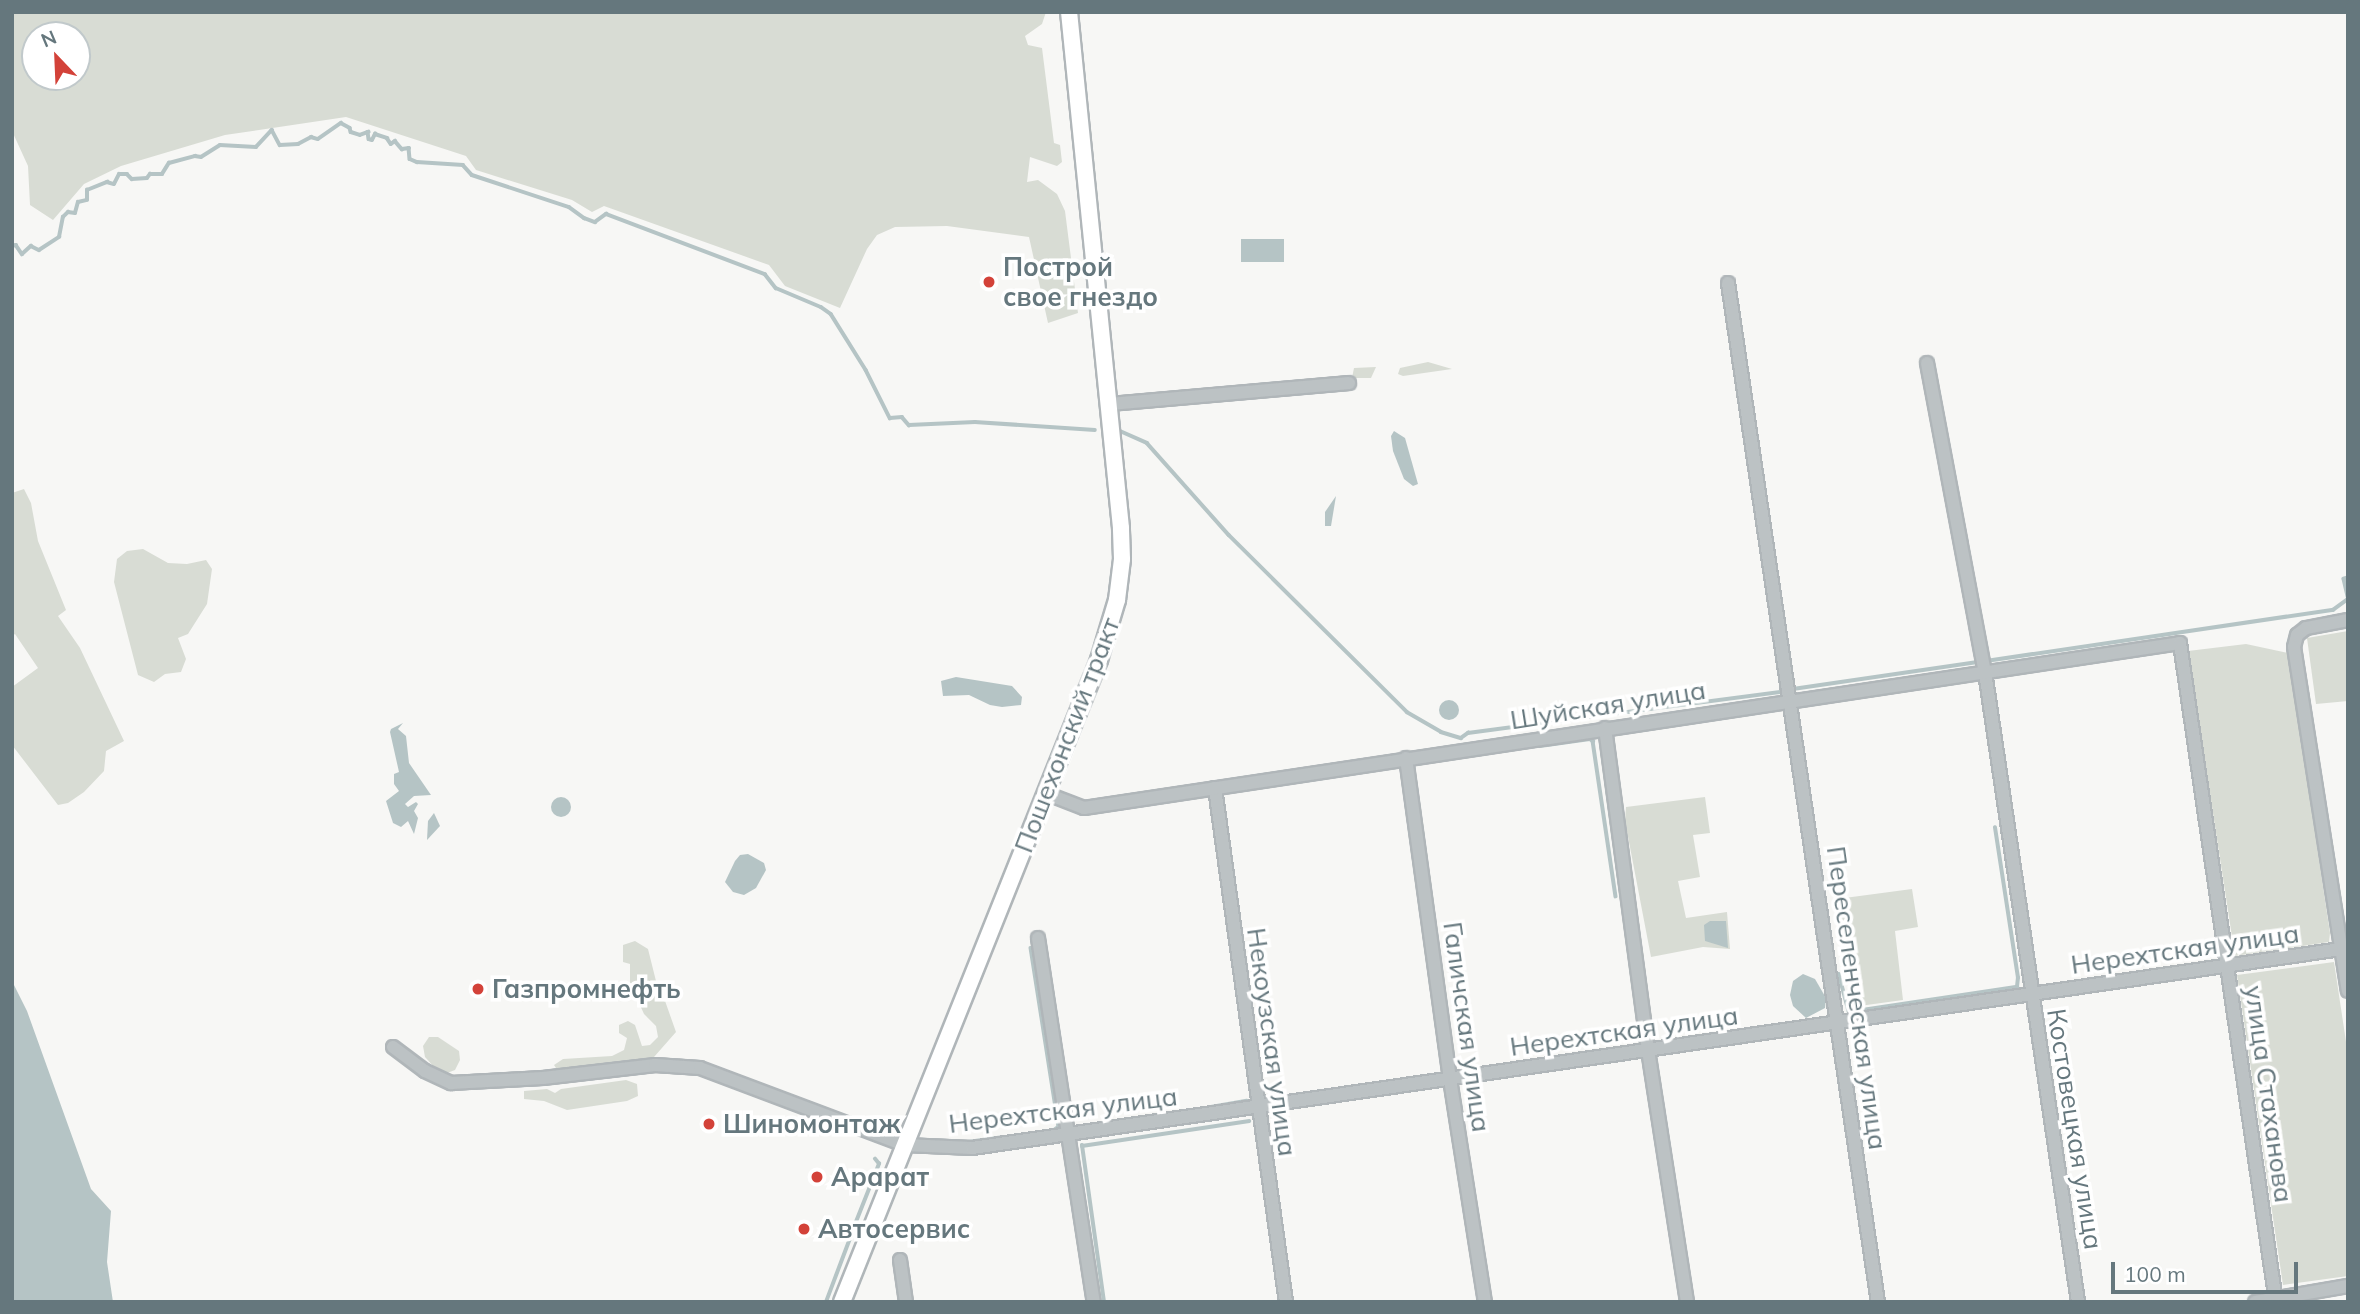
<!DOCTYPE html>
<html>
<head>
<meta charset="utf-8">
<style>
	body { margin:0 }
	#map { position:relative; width:2360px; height:1314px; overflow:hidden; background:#f7f7f5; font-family:Mulish,sans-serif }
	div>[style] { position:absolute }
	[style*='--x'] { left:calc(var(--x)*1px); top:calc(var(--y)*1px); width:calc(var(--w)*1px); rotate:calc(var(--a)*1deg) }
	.green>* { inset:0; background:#d8dcd4 }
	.water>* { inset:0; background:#b5c4c5; transform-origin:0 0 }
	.round { border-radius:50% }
	.stream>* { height:3.5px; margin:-1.75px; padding:0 1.75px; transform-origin:1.75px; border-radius:1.75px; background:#b5c4c5 }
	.roads { filter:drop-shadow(2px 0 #b0b6b9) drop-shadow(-2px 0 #b0b6b9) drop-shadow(0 2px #b0b6b9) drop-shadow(0 -2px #b0b6b9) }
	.minor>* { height:12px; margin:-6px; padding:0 6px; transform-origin:6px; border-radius:6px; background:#bcc2c4 }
	.major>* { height:16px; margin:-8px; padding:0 8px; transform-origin:8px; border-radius:8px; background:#fff }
	.dots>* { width:19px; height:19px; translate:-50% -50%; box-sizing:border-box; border:4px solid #fff; border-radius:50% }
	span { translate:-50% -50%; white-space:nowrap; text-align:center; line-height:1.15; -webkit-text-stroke:7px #fff; paint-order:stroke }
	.poi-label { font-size:26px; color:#65777d; font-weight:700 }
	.left { translate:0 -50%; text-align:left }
	.street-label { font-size:26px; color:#65777d }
	.frame { position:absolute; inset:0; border:14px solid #65777d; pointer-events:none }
	.north { position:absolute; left:21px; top:21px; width:70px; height:70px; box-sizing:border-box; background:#fff; border:2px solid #c1c9cb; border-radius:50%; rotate:337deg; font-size:19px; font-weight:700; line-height:28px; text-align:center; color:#65777d }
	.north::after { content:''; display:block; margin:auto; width:24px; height:32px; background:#d34239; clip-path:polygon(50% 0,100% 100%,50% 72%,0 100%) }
	.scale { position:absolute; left:2111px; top:1262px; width:187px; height:32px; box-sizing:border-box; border:4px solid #65777d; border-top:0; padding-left:9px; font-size:21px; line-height:24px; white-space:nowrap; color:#65777d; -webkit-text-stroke:5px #fff; paint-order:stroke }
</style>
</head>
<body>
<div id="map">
	<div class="green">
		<i style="clip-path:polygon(evenodd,12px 12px,1046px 12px,1042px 24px,1025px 36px,1028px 45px,1042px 48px,1054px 143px,1060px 145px,1062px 162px,1057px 166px,1030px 157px,1027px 182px,1038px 180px,1057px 194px,1065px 211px,1078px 313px,1048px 323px,1029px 237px,947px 226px,895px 227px,877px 235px,867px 249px,840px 308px,785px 286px,769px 265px,604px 206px,592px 212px,572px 200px,476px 170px,466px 156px,346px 117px,225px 135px,121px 166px,84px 184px,53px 220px,30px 205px,28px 166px,12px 131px,12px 12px,35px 35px,77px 35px,77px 77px,35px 77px,35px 35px)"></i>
		<i style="clip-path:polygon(1428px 362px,1452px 369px,1403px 376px,1398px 374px,1400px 368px)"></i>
		<i style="clip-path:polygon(1376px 367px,1371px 378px,1352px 378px,1354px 368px)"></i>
		<i style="clip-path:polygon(24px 489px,31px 503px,38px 541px,66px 610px,58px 616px,80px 648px,124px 741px,106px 751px,104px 771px,84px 792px,68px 803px,58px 805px,12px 745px,12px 687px,38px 668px,15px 634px,12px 636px,12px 493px)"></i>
		<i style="clip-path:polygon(143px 549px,168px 563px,187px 564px,206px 560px,212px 569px,207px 604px,188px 634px,178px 638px,186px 659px,181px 672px,165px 674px,154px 682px,138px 675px,114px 582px,117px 559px,127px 551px)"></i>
		<i style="clip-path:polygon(2348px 631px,2348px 701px,2316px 704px,2307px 638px)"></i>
		<i style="clip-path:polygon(2246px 644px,2288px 653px,2330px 933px,2329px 942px,2235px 956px,2188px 651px)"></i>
		<i style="clip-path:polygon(1705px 797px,1710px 833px,1693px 835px,1700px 877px,1678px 881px,1686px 918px,1727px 912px,1730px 949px,1703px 947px,1651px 957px,1625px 821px,1626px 807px)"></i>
		<i style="clip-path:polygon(1912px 889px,1918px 927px,1895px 931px,1903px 1000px,1852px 1007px,1837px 899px)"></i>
		<i style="clip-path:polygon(635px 941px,648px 949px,656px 981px,667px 983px,664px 998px,676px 1032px,654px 1057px,558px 1071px,554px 1065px,563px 1059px,612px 1056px,624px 1050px,627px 1038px,619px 1033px,619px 1025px,628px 1021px,635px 1025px,642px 1046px,650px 1045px,658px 1037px,656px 1026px,644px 1014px,630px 983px,630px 964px,623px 962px,623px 945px)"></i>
		<i style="clip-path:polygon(2334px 962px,2348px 1055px,2348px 1276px,2283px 1285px,2237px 975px)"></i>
		<i style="clip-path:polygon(429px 1037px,438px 1037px,459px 1051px,460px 1060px,455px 1070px,447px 1073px,434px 1067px,425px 1057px,423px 1046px)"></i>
		<i style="clip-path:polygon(626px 1080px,637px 1084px,638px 1096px,627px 1101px,567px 1110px,544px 1101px,524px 1099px,524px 1091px,547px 1089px,555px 1093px,561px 1089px)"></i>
	</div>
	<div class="water">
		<i style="left:1241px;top:239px;width:43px;height:23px"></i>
		<i style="clip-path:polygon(1394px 431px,1405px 438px,1418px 484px,1413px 486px,1404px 479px,1393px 451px,1391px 436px)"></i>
		<i style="clip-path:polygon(1336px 496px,1331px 526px,1325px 526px,1325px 512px)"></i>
		<i style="clip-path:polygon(956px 677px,1012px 686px,1022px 697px,1021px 705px,1002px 707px,990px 705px,969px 695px,943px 696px,941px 681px)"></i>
		<i class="round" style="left:1439px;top:700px;width:20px;height:20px"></i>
		<i style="clip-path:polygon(403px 723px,398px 729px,406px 736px,409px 763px,431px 795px,414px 796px,405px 804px,408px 807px,416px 802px,418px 804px,414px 811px,418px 818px,414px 834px,408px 821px,401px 827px,393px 823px,386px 801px,399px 791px,394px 784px,394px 774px,399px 772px,390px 732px,391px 729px)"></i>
		<i class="round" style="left:551px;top:797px;width:20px;height:20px"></i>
		<i style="clip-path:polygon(434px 813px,440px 826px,427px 840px,428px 821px)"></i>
		<i style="clip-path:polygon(748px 854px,764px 863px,766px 870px,756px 888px,744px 895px,733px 892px,725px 882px,735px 861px,740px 855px)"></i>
		<i style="clip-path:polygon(1710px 921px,1726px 921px,1728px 948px,1705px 941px,1704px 925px)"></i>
		<i style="clip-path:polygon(1803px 974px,1815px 979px,1826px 998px,1825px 1008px,1806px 1018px,1793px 1006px,1790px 995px,1793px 981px)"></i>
		<i style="clip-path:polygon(12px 981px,27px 1011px,91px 1189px,111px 1211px,107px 1262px,113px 1302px,12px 1302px)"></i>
	</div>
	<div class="stream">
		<i style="--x:12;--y:246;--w:4;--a:-14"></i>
		<i style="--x:16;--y:245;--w:11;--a:56"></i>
		<i style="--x:22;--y:254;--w:12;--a:-42"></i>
		<i style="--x:31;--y:246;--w:9;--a:27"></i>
		<i style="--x:39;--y:250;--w:24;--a:-33"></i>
		<i style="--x:59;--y:237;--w:20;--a:-79"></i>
		<i style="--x:63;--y:217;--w:7;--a:-45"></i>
		<i style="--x:68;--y:212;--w:7;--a:8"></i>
		<i style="--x:75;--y:213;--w:11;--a:-75"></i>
		<i style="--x:78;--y:202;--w:9;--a:-13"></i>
		<i style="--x:87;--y:200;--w:10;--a:-90"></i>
		<i style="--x:87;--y:190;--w:22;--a:-22"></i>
		<i style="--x:107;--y:182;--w:7;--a:16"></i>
		<i style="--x:114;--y:184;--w:11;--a:-63"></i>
		<i style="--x:119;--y:174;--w:8;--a:0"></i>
		<i style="--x:127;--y:174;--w:7;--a:45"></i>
		<i style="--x:132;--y:179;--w:15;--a:-4"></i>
		<i style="--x:147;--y:178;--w:5;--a:-53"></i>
		<i style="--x:150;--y:174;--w:12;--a:0"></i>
		<i style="--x:162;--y:174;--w:13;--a:-58"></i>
		<i style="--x:169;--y:163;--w:27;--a:-15"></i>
		<i style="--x:195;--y:156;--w:6;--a:9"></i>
		<i style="--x:201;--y:157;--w:22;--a:-32"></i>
		<i style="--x:220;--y:145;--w:36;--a:3"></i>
		<i style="--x:256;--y:147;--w:23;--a:-47"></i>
		<i style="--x:272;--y:130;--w:17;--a:62"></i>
		<i style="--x:280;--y:145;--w:18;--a:-3"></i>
		<i style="--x:298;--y:144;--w:15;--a:-28"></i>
		<i style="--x:311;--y:137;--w:7;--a:16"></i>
		<i style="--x:318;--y:139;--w:28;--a:-35"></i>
		<i style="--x:341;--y:123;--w:10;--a:29"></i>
		<i style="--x:350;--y:128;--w:4;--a:76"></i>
		<i style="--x:351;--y:132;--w:9;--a:18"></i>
		<i style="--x:360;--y:135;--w:9;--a:-21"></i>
		<i style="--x:368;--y:132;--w:7;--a:82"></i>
		<i style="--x:369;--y:139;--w:3;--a:18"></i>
		<i style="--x:372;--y:140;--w:7;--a:-63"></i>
		<i style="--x:375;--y:134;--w:13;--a:18"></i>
		<i style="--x:387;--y:138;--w:7;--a:56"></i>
		<i style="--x:391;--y:144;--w:5;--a:-37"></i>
		<i style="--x:395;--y:141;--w:11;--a:49"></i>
		<i style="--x:402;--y:149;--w:7;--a:-8"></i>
		<i style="--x:409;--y:148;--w:11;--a:85"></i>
		<i style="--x:410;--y:159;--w:8;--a:23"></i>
		<i style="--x:417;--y:162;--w:46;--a:3.7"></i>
		<i style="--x:463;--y:165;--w:13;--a:48"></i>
		<i style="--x:472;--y:175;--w:102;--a:18.3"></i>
		<i style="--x:569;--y:207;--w:19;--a:36"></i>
		<i style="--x:584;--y:218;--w:12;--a:20"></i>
		<i style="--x:595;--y:222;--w:14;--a:-36"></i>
		<i style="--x:606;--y:214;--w:170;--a:20.7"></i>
		<i style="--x:765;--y:274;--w:18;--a:52"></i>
		<i style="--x:776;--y:288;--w:49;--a:22.9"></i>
		<i style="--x:821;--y:307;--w:12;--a:35"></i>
		<i style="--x:831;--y:314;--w:66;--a:58"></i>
		<i style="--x:866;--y:370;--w:54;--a:63.4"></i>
		<i style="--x:890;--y:418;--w:12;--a:-5"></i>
		<i style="--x:902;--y:417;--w:11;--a:49"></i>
		<i style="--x:909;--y:425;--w:66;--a:-2.6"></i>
		<i style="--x:975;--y:422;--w:120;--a:3.8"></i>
		<i style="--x:1118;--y:430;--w:32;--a:24"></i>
		<i style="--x:1147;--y:443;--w:123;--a:48.3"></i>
		<i style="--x:1229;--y:535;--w:251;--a:44.8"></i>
		<i style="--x:1407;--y:712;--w:39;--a:30"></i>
		<i style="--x:1441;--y:732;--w:21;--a:17"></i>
		<i style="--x:1461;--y:738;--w:9;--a:-36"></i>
		<i style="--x:1468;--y:733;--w:320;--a:-7.5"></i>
		<i style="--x:2348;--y:578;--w:4;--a:166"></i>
		<i style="--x:2344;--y:579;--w:18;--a:77"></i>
		<i style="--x:1986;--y:661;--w:351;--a:-8.4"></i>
		<i style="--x:2333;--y:610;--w:19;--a:-36"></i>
		<i style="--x:1793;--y:689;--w:188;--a:-8.3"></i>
		<i style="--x:1540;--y:746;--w:50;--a:-8"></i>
		<i style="--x:1590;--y:739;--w:4;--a:34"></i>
		<i style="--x:1593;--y:741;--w:157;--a:81.6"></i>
		<i style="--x:1031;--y:948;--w:181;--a:81.1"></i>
		<i style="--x:1059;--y:1127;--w:5;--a:143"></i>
		<i style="--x:1839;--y:974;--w:39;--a:75"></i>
		<i style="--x:1849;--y:1012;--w:170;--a:-8.5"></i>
		<i style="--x:2017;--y:987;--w:9;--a:-84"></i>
		<i style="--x:2018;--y:978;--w:152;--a:-98.7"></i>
		<i style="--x:1211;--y:1107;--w:36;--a:-10"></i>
		<i style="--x:968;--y:1142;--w:34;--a:-8"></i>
		<i style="--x:854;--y:1227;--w:68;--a:-68.4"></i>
		<i style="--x:879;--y:1164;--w:6;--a:-129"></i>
		<i style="--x:826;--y:1302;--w:71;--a:-69.3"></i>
		<i style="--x:1104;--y:1302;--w:158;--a:-98"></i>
		<i style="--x:1082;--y:1146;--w:169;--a:-8.5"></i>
	</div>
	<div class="roads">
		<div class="minor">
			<i style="--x:1728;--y:283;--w:1030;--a:81.63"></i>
			<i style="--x:1927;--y:363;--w:314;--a:79.4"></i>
			<i style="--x:1985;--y:672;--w:637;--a:81.6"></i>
			<i style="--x:1110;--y:404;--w:240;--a:-5"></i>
			<i style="--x:2348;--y:620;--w:43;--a:169.2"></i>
			<i style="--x:2306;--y:628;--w:11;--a:142"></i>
			<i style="--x:2297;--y:635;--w:12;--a:104"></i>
			<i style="--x:2294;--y:647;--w:348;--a:81.1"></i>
			<i style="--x:1605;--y:728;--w:325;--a:82.4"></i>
			<i style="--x:1648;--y:1050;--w:255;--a:81.2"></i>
			<i style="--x:1406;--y:758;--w:324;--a:82.2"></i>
			<i style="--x:1450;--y:1079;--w:226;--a:81.1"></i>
			<i style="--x:1215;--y:788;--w:519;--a:82.14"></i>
			<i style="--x:1045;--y:793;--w:42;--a:21"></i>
			<i style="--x:1084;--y:808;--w:1108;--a:-8.56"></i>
			<i style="--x:2180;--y:643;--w:666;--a:81.71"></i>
			<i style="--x:1038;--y:938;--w:368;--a:81.3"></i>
			<i style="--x:393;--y:1047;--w:40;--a:37"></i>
			<i style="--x:425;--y:1071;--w:29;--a:25"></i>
			<i style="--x:451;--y:1083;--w:92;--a:-3.1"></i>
			<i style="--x:543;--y:1078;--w:113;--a:-6.6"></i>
			<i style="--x:655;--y:1065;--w:45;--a:3.8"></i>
			<i style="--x:700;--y:1068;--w:219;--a:20.6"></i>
			<i style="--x:905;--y:1145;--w:67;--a:2.6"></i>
			<i style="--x:972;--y:1148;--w:1390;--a:-8.27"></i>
			<i style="--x:900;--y:1260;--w:42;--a:81.9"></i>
			<i style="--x:2255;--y:1302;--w:94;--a:-9.8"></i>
		</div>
		<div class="major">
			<i style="--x:842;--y:1302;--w:692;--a:-68.18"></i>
			<i style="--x:1099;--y:660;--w:63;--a:-73.3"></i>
			<i style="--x:1117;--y:600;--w:41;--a:-83"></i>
			<i style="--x:1122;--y:559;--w:31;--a:-92"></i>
			<i style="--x:1121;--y:528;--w:519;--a:-95.75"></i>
		</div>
	</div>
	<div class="dots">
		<i style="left:989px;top:282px;background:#d34239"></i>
		<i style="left:478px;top:989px;background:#d34239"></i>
		<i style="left:709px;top:1124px;background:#d34239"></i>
		<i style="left:817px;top:1177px;background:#d34239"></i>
		<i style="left:804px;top:1229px;background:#d34239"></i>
	</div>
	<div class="poi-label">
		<span class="left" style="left:1003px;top:282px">Построй<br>свое гнездо</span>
		<span class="left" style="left:492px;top:989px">Газпромнефть</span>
		<span class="left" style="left:723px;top:1124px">Шиномонтаж</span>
		<span class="left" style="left:831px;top:1177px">Арарат</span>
		<span class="left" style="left:818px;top:1229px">Автосервис</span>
	</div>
	<div class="street-label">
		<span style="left:1608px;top:705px;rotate:-9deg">Шуйская улица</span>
		<span style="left:1067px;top:735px;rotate:-69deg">Пошехонский тракт</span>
		<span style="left:2185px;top:949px;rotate:-8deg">Нерехтская улица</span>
		<span style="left:1857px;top:998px;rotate:82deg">Переселенческая улица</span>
		<span style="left:1467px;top:1027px;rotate:82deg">Галичская улица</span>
		<span style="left:1624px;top:1031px;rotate:-8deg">Нерехтская улица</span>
		<span style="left:1272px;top:1042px;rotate:82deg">Некоузская улица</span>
		<span style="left:2269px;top:1094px;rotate:82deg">улица Стаханова</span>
		<span style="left:1063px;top:1110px;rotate:-7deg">Нерехтская улица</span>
		<span style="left:2075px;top:1129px;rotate:81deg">Костовецкая улица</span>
	</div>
	<div class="frame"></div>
	<div class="north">N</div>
	<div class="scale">100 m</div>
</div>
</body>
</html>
